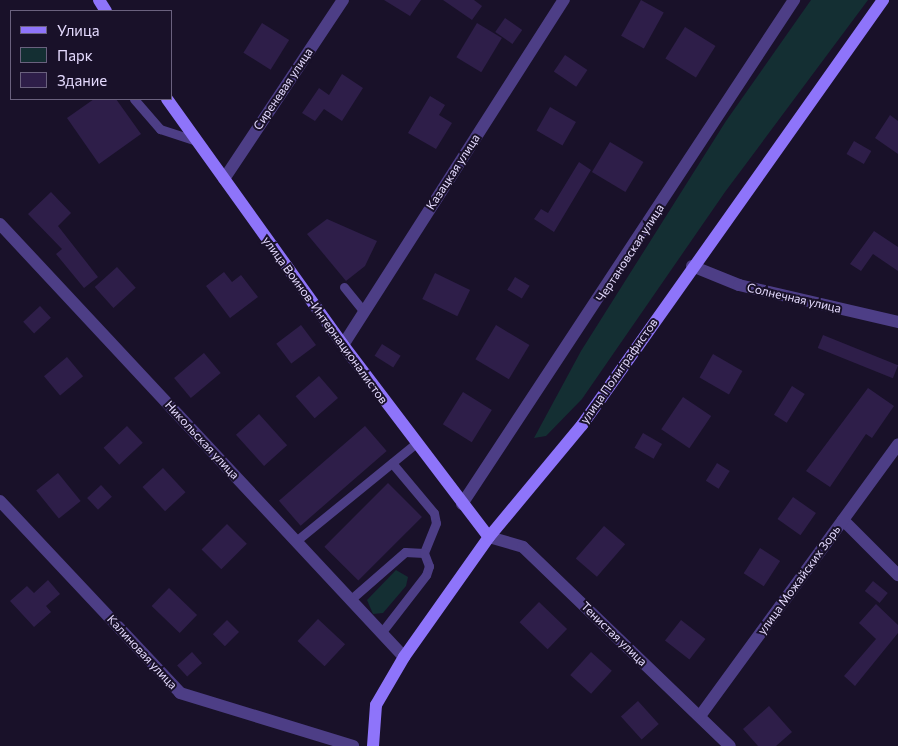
<!DOCTYPE html>
<html>
<head>
<meta charset="utf-8">
<style>
	body { margin:0 }
	#map { position:relative; width:898px; height:746px; overflow:hidden; background:#191129; font-family:Commissioner,sans-serif }
	div>[style] { position:absolute }
	[style*='--x'] { left:calc(var(--x)*1px); top:calc(var(--y)*1px); width:calc(var(--w)*1px); rotate:calc(var(--a)*1deg) }
	.green>* { inset:0; background:#142f33 }
	.building>* { inset:0; background:#2e1e49; transform-origin:0 0 }
	.lane>* { height:9px; margin:-4.5px; padding:0 4.5px; transform-origin:4.5px; border-radius:4.5px; background:#4d3e86 }
	.street>* { height:12px; margin:-6px; padding:0 6px; transform-origin:6px; border-radius:6px; background:#4d3e86 }
	.secondary>* { height:12px; margin:-6px; padding:0 6px; transform-origin:6px; border-radius:6px; background:#8e74fa }
	span { translate:-50% -50%; white-space:nowrap; text-align:center; line-height:1.15; -webkit-text-stroke:4px #191129; paint-order:stroke }
	.street-label { font-size:12px; color:#e4dafe }
	.legend { position:absolute; left:10px; top:10px; width:162px; height:90px; box-sizing:border-box; background:#191129; border:1px solid #6a617e; margin:0; padding:6px 9px; list-style:none; font-size:15px; color:#e4dafe }
	.legend li { display:flex; align-items:center; gap:10px; height:25px }
	.legend b { width:25px; border:1px solid #6a617e }
</style>
</head>
<body>
<div id="map">
	<div class="green">
		<i style="clip-path:polygon(811px 0,868px 0,725px 192px,582px 399px,546px 436px,534px 438px,581px 351px,726px 121px)"></i>
		<i style="clip-path:polygon(396px 570px,408px 577px,406px 586px,383px 613px,373px 614px,367px 600px)"></i>
	</div>
	<div class="building">
		<i style="clip-path:polygon(384px 0,421px 0,410px 16px)"></i>
		<i style="clip-path:polygon(443px 0,474px 0,482px 6px,472px 20px)"></i>
		<i style="left:641px;top:0;width:26px;height:41px;rotate:29deg"></i>
		<i style="left:505px;top:18px;width:21px;height:17px;rotate:35deg"></i>
		<i style="left:262px;top:23px;width:32px;height:35px;rotate:32deg"></i>
		<i style="left:477px;top:23px;width:29px;height:40px;rotate:31deg"></i>
		<i style="left:685px;top:27px;width:36px;height:37px;rotate:32deg"></i>
		<i style="left:565px;top:55px;width:27px;height:20px;rotate:34deg"></i>
		<i style="clip-path:polygon(342px 74px,363px 88px,342px 121px,324px 109px,315px 121px,302px 113px,319px 88px,329px 95px)"></i>
		<i style="clip-path:polygon(430px 96px,445px 105px,439px 115px,452px 123px,436px 149px,408px 133px)"></i>
		<i style="clip-path:polygon(94px 99px,116px 99px,141px 134px,99px 164px,67px 118px)"></i>
		<i style="left:550px;top:107px;width:30px;height:27px;rotate:30deg"></i>
		<i style="clip-path:polygon(890px 115px,898px 121px,898px 154px,875px 138px)"></i>
		<i style="left:854px;top:141px;width:20px;height:15px;rotate:30deg"></i>
		<i style="left:610px;top:142px;width:39px;height:35px;rotate:31deg"></i>
		<i style="clip-path:polygon(579px 162px,591px 170px,554px 232px,534px 219px,541px 209px,548px 213px)"></i>
		<i style="clip-path:polygon(51px 192px,71px 213px,58px 226px,98px 277px,84px 288px,56px 254px,62px 249px,28px 214px)"></i>
		<i style="clip-path:polygon(327px 219px,377px 241px,365px 266px,346px 281px,307px 234px)"></i>
		<i style="clip-path:polygon(874px 231px,898px 247px,898px 271px,873px 254px,861px 271px,850px 264px)"></i>
		<i style="left:117px;top:267px;width:28px;height:30px;rotate:48deg"></i>
		<i style="clip-path:polygon(224px 272px,232px 282px,241px 275px,258px 297px,230px 318px,206px 286px)"></i>
		<i style="left:435px;top:273px;width:39px;height:29px;rotate:26deg"></i>
		<i style="left:515px;top:277px;width:17px;height:15px;rotate:31deg"></i>
		<i style="left:40px;top:306px;width:16px;height:23px;rotate:47deg"></i>
		<i style="left:301px;top:325px;width:25px;height:31px;rotate:53deg"></i>
		<i style="left:496px;top:325px;width:39px;height:40px;rotate:31deg"></i>
		<i style="left:823px;top:335px;width:81px;height:14px;rotate:22deg"></i>
		<i style="left:382px;top:344px;width:22px;height:14px;rotate:32deg"></i>
		<i style="left:204px;top:353px;width:26px;height:39px;rotate:50deg"></i>
		<i style="left:713px;top:354px;width:34px;height:27px;rotate:30deg"></i>
		<i style="left:67px;top:357px;width:25px;height:30px;rotate:50deg"></i>
		<i style="left:319px;top:376px;width:29px;height:31px;rotate:49deg"></i>
		<i style="left:792px;top:386px;width:15px;height:34px;rotate:32deg"></i>
		<i style="clip-path:polygon(868px 388px,894px 406px,872px 438px,866px 434px,830px 487px,806px 471px)"></i>
		<i style="left:463px;top:392px;width:34px;height:38px;rotate:32deg"></i>
		<i style="left:683px;top:397px;width:34px;height:39px;rotate:34deg"></i>
		<i style="left:259px;top:414px;width:42px;height:31px;rotate:48deg"></i>
		<i style="left:127px;top:426px;width:23px;height:32px;rotate:47deg"></i>
		<i style="left:365px;top:426px;width:33px;height:114px;rotate:49deg"></i>
		<i style="left:643px;top:433px;width:22px;height:17px;rotate:30deg"></i>
		<i style="left:717px;top:463px;width:15px;height:21px;rotate:32deg"></i>
		<i style="left:163px;top:468px;width:33px;height:28px;rotate:47deg"></i>
		<i style="left:58px;top:473px;width:36px;height:28px;rotate:51deg"></i>
		<i style="left:388px;top:483px;width:48px;height:90px;rotate:45deg"></i>
		<i style="left:101px;top:485px;width:16px;height:19px;rotate:47deg"></i>
		<i style="left:793px;top:497px;width:28px;height:27px;rotate:35deg"></i>
		<i style="left:227px;top:524px;width:28px;height:36px;rotate:45deg"></i>
		<i style="left:604px;top:526px;width:28px;height:43px;rotate:41deg"></i>
		<i style="left:760px;top:548px;width:24px;height:30px;rotate:33deg"></i>
		<i style="clip-path:polygon(48px 580px,60px 594px,46px 606px,51px 612px,34px 627px,10px 601px,27px 586px,34px 593px)"></i>
		<i style="left:873px;top:581px;width:19px;height:13px;rotate:39deg"></i>
		<i style="left:169px;top:588px;width:39px;height:25px;rotate:44deg"></i>
		<i style="left:539px;top:602px;width:39px;height:28px;rotate:44deg"></i>
		<i style="clip-path:polygon(876px 604px,898px 625px,898px 633px,855px 686px,844px 676px,876px 639px,859px 623px)"></i>
		<i style="left:318px;top:619px;width:37px;height:30px;rotate:43deg"></i>
		<i style="left:227px;top:620px;width:17px;height:20px;rotate:45deg"></i>
		<i style="left:681px;top:620px;width:31px;height:26px;rotate:38deg"></i>
		<i style="left:192px;top:652px;width:15px;height:20px;rotate:48deg"></i>
		<i style="left:591px;top:652px;width:28px;height:31px;rotate:42deg"></i>
		<i style="left:638px;top:701px;width:31px;height:23px;rotate:48deg"></i>
		<i style="clip-path:polygon(769px 706px,792px 732px,776px 746px,758px 746px,743px 729px)"></i>
	</div>
	<div class="lane">
		<i style="--x:134;--y:99;--w:40;--a:49"></i>
		<i style="--x:160;--y:129;--w:40;--a:18"></i>
		<i style="--x:344;--y:287;--w:32;--a:51"></i>
		<i style="--x:392;--y:463;--w:65;--a:50"></i>
		<i style="--x:434;--y:513;--w:10;--a:79"></i>
		<i style="--x:436;--y:523;--w:32;--a:112"></i>
		<i style="--x:296;--y:541;--w:154;--a:-39.2"></i>
		<i style="--x:350;--y:600;--w:73;--a:-41.1"></i>
		<i style="--x:405;--y:552;--w:19;--a:3"></i>
		<i style="--x:424;--y:553;--w:14;--a:69"></i>
		<i style="--x:429;--y:566;--w:9;--a:108"></i>
		<i style="--x:426;--y:575;--w:73;--a:127.8"></i>
	</div>
	<div class="street">
		<i style="--x:224;--y:179;--w:215;--a:-56.4"></i>
		<i style="--x:0;--y:224;--w:592;--a:46.98"></i>
		<i style="--x:692;--y:266;--w:51;--a:22"></i>
		<i style="--x:739;--y:285;--w:163;--a:13.1"></i>
		<i style="--x:343;--y:345;--w:410;--a:-57.4"></i>
		<i style="--x:0;--y:501;--w:263;--a:46.8"></i>
		<i style="--x:180;--y:693;--w:181;--a:17"></i>
		<i style="--x:462;--y:504;--w:604;--a:-56.63"></i>
		<i style="--x:843;--y:520;--w:78;--a:45"></i>
		<i style="--x:489;--y:537;--w:35;--a:16"></i>
		<i style="--x:523;--y:547;--w:287;--a:43.9"></i>
		<i style="--x:700;--y:716;--w:336;--a:-53.9"></i>
	</div>
	<div class="secondary">
		<i style="--x:99;--y:0;--w:13;--a:58"></i>
		<i style="--x:167;--y:99;--w:302;--a:54.4"></i>
		<i style="--x:343;--y:345;--w:241;--a:52.8"></i>
		<i style="--x:373;--y:746;--w:41;--a:-85.8"></i>
		<i style="--x:376;--y:705;--w:56;--a:-59.7"></i>
		<i style="--x:404;--y:657;--w:147;--a:-54.7"></i>
		<i style="--x:489;--y:537;--w:146;--a:-50.3"></i>
		<i style="--x:582;--y:425;--w:521;--a:-54.69"></i>
	</div>
	<div class="street-label">
		<span style="left:283px;top:89px;rotate:-56deg">Сиреневая улица</span>
		<span style="left:453px;top:172px;rotate:-57deg">Казацкая улица</span>
		<span style="left:630px;top:253px;rotate:-57deg">Чертановская улица</span>
		<span style="left:794px;top:298px;rotate:13deg">Солнечная улица</span>
		<span style="left:325px;top:320px;rotate:54deg">улица Воинов-Интернационалистов</span>
		<span style="left:619px;top:371px;rotate:-55deg">улица Полиграфистов</span>
		<span style="left:202px;top:440px;rotate:47deg">Никольская улица</span>
		<span style="left:799px;top:580px;rotate:-54deg">улица Можайских Зорь</span>
		<span style="left:614px;top:634px;rotate:44deg">Тенистая улица</span>
		<span style="left:142px;top:652px;rotate:47deg">Калиновая улица</span>
	</div>
	<ul class="legend">
	<li><b style="height:6px;background:#8e74fa"></b>Улица</li>
	<li><b style="height:14px;background:#142f33"></b>Парк</li>
	<li><b style="height:14px;background:#2e1e49"></b>Здание</li>
	</ul>
</div>
</body>
</html>
